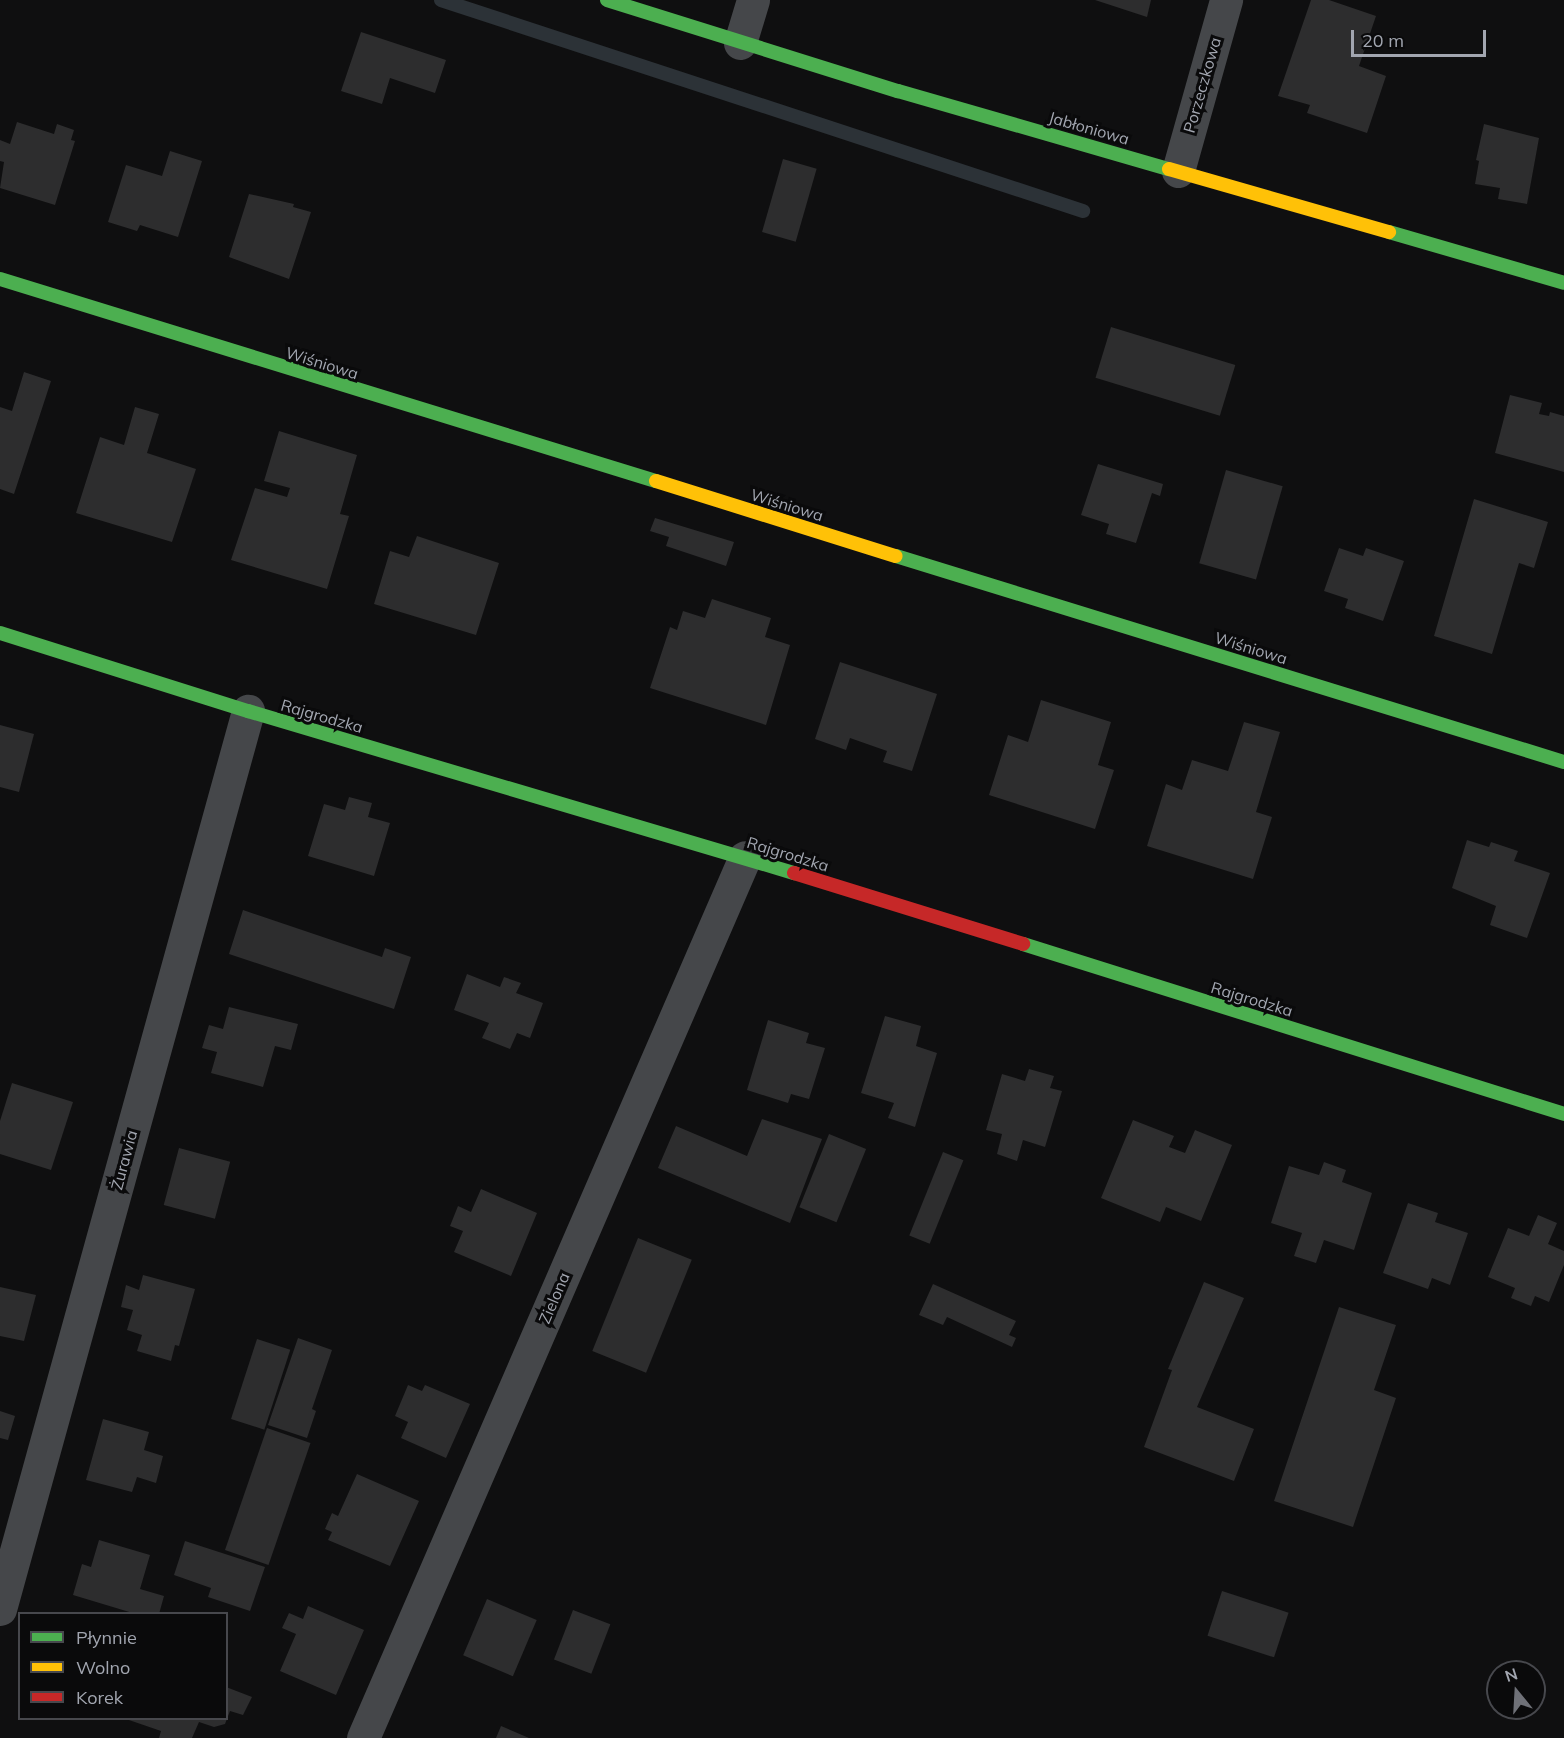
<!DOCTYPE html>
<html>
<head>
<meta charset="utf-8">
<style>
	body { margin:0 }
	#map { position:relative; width:1564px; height:1738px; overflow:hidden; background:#0f0f10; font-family:Mulish,sans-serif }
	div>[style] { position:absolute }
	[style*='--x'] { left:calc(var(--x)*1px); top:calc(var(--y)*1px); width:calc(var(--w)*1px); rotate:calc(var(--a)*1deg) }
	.stream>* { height:14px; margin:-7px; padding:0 7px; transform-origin:7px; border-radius:7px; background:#2c3237 }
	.building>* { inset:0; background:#2d2d2e; transform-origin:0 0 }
	.street>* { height:33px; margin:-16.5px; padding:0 16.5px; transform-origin:16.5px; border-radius:16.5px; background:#45474a }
	.fast>* { height:14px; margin:-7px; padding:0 7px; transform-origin:7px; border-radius:7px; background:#4caf50 }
	.slow>* { height:14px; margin:-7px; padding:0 7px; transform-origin:7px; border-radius:7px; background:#ffc107 }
	.jam>* { height:14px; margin:-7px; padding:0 7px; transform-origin:7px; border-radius:7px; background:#c62828 }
	span { translate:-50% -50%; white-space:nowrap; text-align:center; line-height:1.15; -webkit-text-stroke:6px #0a0a0b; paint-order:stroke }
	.street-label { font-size:16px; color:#a2a6b0 }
	.legend { position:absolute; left:18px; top:1612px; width:210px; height:108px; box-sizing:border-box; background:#0a0a0b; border:2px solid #47484d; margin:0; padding:8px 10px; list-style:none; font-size:18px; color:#a2a6b0 }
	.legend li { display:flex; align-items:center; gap:12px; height:30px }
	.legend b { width:30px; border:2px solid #47484d }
	.north { position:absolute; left:1486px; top:1660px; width:60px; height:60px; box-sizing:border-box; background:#0a0a0b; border:2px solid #47484d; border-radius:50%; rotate:342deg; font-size:16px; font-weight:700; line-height:24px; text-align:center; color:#a2a6b0 }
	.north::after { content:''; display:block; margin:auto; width:21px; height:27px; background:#6f7178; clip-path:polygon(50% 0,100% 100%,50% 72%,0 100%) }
	.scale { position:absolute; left:1351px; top:30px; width:135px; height:27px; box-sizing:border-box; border:3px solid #a2a6b0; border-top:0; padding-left:8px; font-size:18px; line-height:21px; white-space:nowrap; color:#a2a6b0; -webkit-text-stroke:4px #0a0a0b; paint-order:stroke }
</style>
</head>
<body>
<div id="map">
	<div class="stream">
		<i style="--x:441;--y:0;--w:676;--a:18.19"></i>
	</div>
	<div class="building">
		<i style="clip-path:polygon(1095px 0,1151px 0,1147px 17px)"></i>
		<i style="clip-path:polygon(1311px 0,1329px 0,1376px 16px,1359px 66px,1386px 76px,1367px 133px,1307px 113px,1310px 105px,1278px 96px)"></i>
		<i style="clip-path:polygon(361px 32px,446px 60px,435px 93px,390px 78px,382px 104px,341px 91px)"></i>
		<i style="clip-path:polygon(17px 122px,54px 134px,57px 124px,74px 130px,71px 140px,75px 141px,55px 205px,0 188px,4px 162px,0 161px,0 140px,10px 144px)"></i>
		<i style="clip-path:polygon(1484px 124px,1539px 138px,1527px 204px,1498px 199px,1500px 188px,1475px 184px,1479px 161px,1476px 160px)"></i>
		<i style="clip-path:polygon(170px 151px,202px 161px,178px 237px,140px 225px,137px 231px,108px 222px,126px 165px,162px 176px)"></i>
		<i style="left:783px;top:159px;width:35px;height:76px;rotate:16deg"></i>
		<i style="clip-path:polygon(249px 194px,294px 204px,293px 207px,311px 212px,289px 279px,229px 257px)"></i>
		<i style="left:1111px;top:327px;width:130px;height:53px;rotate:17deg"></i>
		<i style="clip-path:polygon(24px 372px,51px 381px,14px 494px,0 489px,0 407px,12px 411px)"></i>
		<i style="clip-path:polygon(1510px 395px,1542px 403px,1539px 414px,1549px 416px,1550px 412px,1564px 416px,1564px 472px,1495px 453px)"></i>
		<i style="clip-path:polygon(135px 407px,159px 414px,147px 453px,196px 469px,172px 542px,76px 513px,100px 437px,124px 445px)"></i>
		<i style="clip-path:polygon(279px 431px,357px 455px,340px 514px,349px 516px,327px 589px,231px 560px,255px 488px,287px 497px,290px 488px,264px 481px)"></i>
		<i style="clip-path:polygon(1098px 464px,1163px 484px,1160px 496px,1152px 493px,1136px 543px,1106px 534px,1109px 524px,1081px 515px)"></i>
		<i style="left:1226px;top:470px;width:59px;height:97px;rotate:16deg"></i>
		<i style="clip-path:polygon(1474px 499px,1548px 522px,1534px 568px,1519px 563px,1492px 654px,1434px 636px)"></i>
		<i style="clip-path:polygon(655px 518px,734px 542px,726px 566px,666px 546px,669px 537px,650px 531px)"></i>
		<i style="clip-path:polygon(417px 536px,499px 563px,476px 635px,374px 604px,390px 551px,409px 557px)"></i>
		<i style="clip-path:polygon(1339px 548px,1363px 556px,1366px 548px,1404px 561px,1383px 621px,1345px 608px,1348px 599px,1324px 591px)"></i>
		<i style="clip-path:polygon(712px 599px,771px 618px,765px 637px,790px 645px,766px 725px,650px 688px,670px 627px,677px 630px,683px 611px,705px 618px)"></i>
		<i style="clip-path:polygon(840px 662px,937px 694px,912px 771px,883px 762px,887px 751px,850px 738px,846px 750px,815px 739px)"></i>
		<i style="clip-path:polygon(1041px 700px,1111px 722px,1098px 765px,1114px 770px,1095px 829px,989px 795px,1008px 735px,1028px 742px)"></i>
		<i style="clip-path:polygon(1244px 722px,1280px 732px,1256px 812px,1272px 817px,1253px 879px,1147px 846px,1166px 784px,1182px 790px,1192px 760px,1228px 771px)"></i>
		<i style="clip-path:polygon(0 725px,34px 734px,19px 792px,0 787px)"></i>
		<i style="clip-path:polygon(349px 797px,372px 803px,368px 817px,390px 823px,374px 876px,308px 856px,324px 804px,345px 810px)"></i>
		<i style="clip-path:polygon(1467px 840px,1489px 847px,1491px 842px,1518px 851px,1514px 861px,1550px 873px,1527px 938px,1490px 925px,1496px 906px,1452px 888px)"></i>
		<i style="clip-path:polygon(243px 910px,382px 957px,385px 948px,411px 957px,394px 1009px,229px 954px)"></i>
		<i style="clip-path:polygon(467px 974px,500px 987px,504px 977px,521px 983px,516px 993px,543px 1003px,530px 1038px,517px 1033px,510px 1049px,482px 1038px,489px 1023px,454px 1010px)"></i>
		<i style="clip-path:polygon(229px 1007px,298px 1024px,291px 1050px,275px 1046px,263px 1087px,211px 1073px,217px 1052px,202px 1048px,209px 1025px,223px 1029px)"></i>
		<i style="clip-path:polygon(885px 1016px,921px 1026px,916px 1046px,937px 1053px,915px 1127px,888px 1118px,894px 1103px,861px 1093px)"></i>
		<i style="clip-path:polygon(768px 1020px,809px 1033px,806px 1043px,825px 1048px,809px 1099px,791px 1094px,788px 1103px,747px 1090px)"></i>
		<i style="clip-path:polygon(1029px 1069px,1054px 1076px,1050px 1088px,1062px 1091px,1045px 1147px,1023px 1140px,1017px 1161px,997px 1154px,1002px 1134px,986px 1130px,1002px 1074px,1025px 1081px)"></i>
		<i style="clip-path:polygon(12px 1083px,73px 1102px,51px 1170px,0 1154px,0 1121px)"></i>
		<i style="clip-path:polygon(762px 1119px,822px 1139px,790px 1223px,658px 1168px,676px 1126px,747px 1156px)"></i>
		<i style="clip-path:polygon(1133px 1120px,1174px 1136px,1169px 1147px,1185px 1153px,1195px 1130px,1232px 1145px,1201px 1221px,1166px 1207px,1160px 1222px,1101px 1198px)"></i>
		<i style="left:829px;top:1134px;width:40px;height:79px;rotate:22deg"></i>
		<i style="left:179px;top:1148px;width:53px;height:59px;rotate:15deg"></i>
		<i style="left:943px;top:1152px;width:22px;height:90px;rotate:22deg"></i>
		<i style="clip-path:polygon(1324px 1162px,1346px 1170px,1342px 1182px,1372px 1193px,1354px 1250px,1324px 1240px,1316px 1263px,1294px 1256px,1302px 1233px,1271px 1223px,1289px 1166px,1319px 1175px)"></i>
		<i style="clip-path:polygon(481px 1189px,537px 1213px,511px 1276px,454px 1252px,463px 1231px,450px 1226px,458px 1206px,471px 1212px)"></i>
		<i style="clip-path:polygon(1408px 1203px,1438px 1213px,1435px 1222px,1468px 1233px,1450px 1285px,1432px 1278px,1428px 1289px,1383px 1273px)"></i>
		<i style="clip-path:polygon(1538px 1215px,1557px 1223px,1548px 1244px,1564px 1251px,1564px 1265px,1549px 1302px,1535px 1296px,1531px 1306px,1511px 1298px,1515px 1288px,1488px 1277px,1508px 1228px,1529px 1236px)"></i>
		<i style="left:638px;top:1238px;width:58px;height:122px;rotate:22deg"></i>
		<i style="clip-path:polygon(143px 1275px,195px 1289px,179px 1346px,175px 1345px,171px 1361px,137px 1351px,142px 1335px,127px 1330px,133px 1310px,121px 1307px,126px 1285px,139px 1290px)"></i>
		<i style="clip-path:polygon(1204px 1282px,1244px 1298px,1197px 1407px,1254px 1429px,1234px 1481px,1144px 1447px,1172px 1370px,1168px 1369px)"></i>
		<i style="clip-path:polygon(933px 1284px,1016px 1321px,1009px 1335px,1016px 1338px,1012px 1347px,947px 1317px,943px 1325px,919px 1315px)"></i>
		<i style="clip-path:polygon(0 1287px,36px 1295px,24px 1341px,0 1336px)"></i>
		<i style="clip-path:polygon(1339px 1307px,1396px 1325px,1374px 1390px,1396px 1398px,1353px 1527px,1274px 1501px)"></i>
		<i style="clip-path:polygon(298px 1338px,332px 1350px,312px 1409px,316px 1411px,307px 1438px,268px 1425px)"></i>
		<i style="left:257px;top:1339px;width:35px;height:84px;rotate:18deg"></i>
		<i style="clip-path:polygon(408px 1385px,422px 1391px,425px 1385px,470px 1404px,446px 1458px,401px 1438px,408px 1422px,395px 1416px)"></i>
		<i style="clip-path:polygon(0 1411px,15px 1416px,8px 1440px,0 1438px)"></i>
		<i style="clip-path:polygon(103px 1419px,149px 1432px,144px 1450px,163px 1456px,156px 1483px,137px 1477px,132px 1492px,86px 1480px)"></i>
		<i style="left:267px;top:1428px;width:46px;height:129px;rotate:19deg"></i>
		<i style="clip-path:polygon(357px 1474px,419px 1501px,390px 1566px,328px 1540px,332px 1532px,325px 1529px,332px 1513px,338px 1516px)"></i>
		<i style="clip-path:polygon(99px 1540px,150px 1555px,140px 1589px,164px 1596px,159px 1614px,136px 1614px,73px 1595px,82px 1564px,91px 1567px)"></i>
		<i style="clip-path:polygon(185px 1541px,265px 1567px,250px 1611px,208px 1597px,211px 1588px,174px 1575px)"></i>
		<i style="left:1222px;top:1591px;width:70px;height:47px;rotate:18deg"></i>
		<i style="left:487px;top:1599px;width:54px;height:61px;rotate:23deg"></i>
		<i style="clip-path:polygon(308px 1606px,364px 1630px,336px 1695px,280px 1671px,296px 1634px,282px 1628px,289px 1613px,303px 1619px)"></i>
		<i style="left:573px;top:1610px;width:40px;height:53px;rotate:21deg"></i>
		<i style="clip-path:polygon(226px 1687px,252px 1697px,243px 1715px,230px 1711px,225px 1724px,214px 1727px,199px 1722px,192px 1738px,159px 1738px,161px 1731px,126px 1719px,226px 1718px)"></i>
		<i style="clip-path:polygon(501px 1726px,529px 1738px,496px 1738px)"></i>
	</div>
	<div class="street">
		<i style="--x:740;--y:43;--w:45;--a:-73.2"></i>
		<i style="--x:1178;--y:171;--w:178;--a:-74.3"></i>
		<i style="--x:0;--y:1609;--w:932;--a:-74.56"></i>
		<i style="--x:363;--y:1738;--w:960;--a:-66.56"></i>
	</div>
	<div class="fast">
		<i style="--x:607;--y:0;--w:305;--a:17.4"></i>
		<i style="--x:898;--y:91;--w:282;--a:16.1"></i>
		<i style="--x:1389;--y:232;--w:182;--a:16.2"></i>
		<i style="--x:0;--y:279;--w:686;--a:17.12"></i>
		<i style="--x:896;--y:556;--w:699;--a:17.14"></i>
		<i style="--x:0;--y:633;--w:260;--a:17.5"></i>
		<i style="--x:248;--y:711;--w:570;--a:16.53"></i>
		<i style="--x:1023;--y:944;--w:567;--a:17.44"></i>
	</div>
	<div class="slow">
		<i style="--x:1169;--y:169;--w:229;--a:16"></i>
		<i style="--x:656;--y:481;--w:251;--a:17.4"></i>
	</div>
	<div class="jam">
		<i style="--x:794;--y:873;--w:240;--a:17.2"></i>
	</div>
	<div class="street-label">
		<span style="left:1202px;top:85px;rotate:-74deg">Porzeczkowa</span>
		<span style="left:1089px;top:128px;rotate:16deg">Jabłoniowa</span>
		<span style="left:322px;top:363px;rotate:17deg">Wiśniowa</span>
		<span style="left:787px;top:505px;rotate:17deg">Wiśniowa</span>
		<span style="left:1251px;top:648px;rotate:17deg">Wiśniowa</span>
		<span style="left:322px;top:716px;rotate:16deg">Rajgrodzka</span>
		<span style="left:788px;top:854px;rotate:17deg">Rajgrodzka</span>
		<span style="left:1252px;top:999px;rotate:17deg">Rajgrodzka</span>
		<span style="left:124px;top:1160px;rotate:-75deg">Żurawia</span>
		<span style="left:554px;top:1298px;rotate:-67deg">Zielona</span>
	</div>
	<ul class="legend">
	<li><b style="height:8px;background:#4caf50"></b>Płynnie</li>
	<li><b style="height:8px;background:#ffc107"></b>Wolno</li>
	<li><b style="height:8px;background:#c62828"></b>Korek</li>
	</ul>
	<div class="north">N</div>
	<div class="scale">20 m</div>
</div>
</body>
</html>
